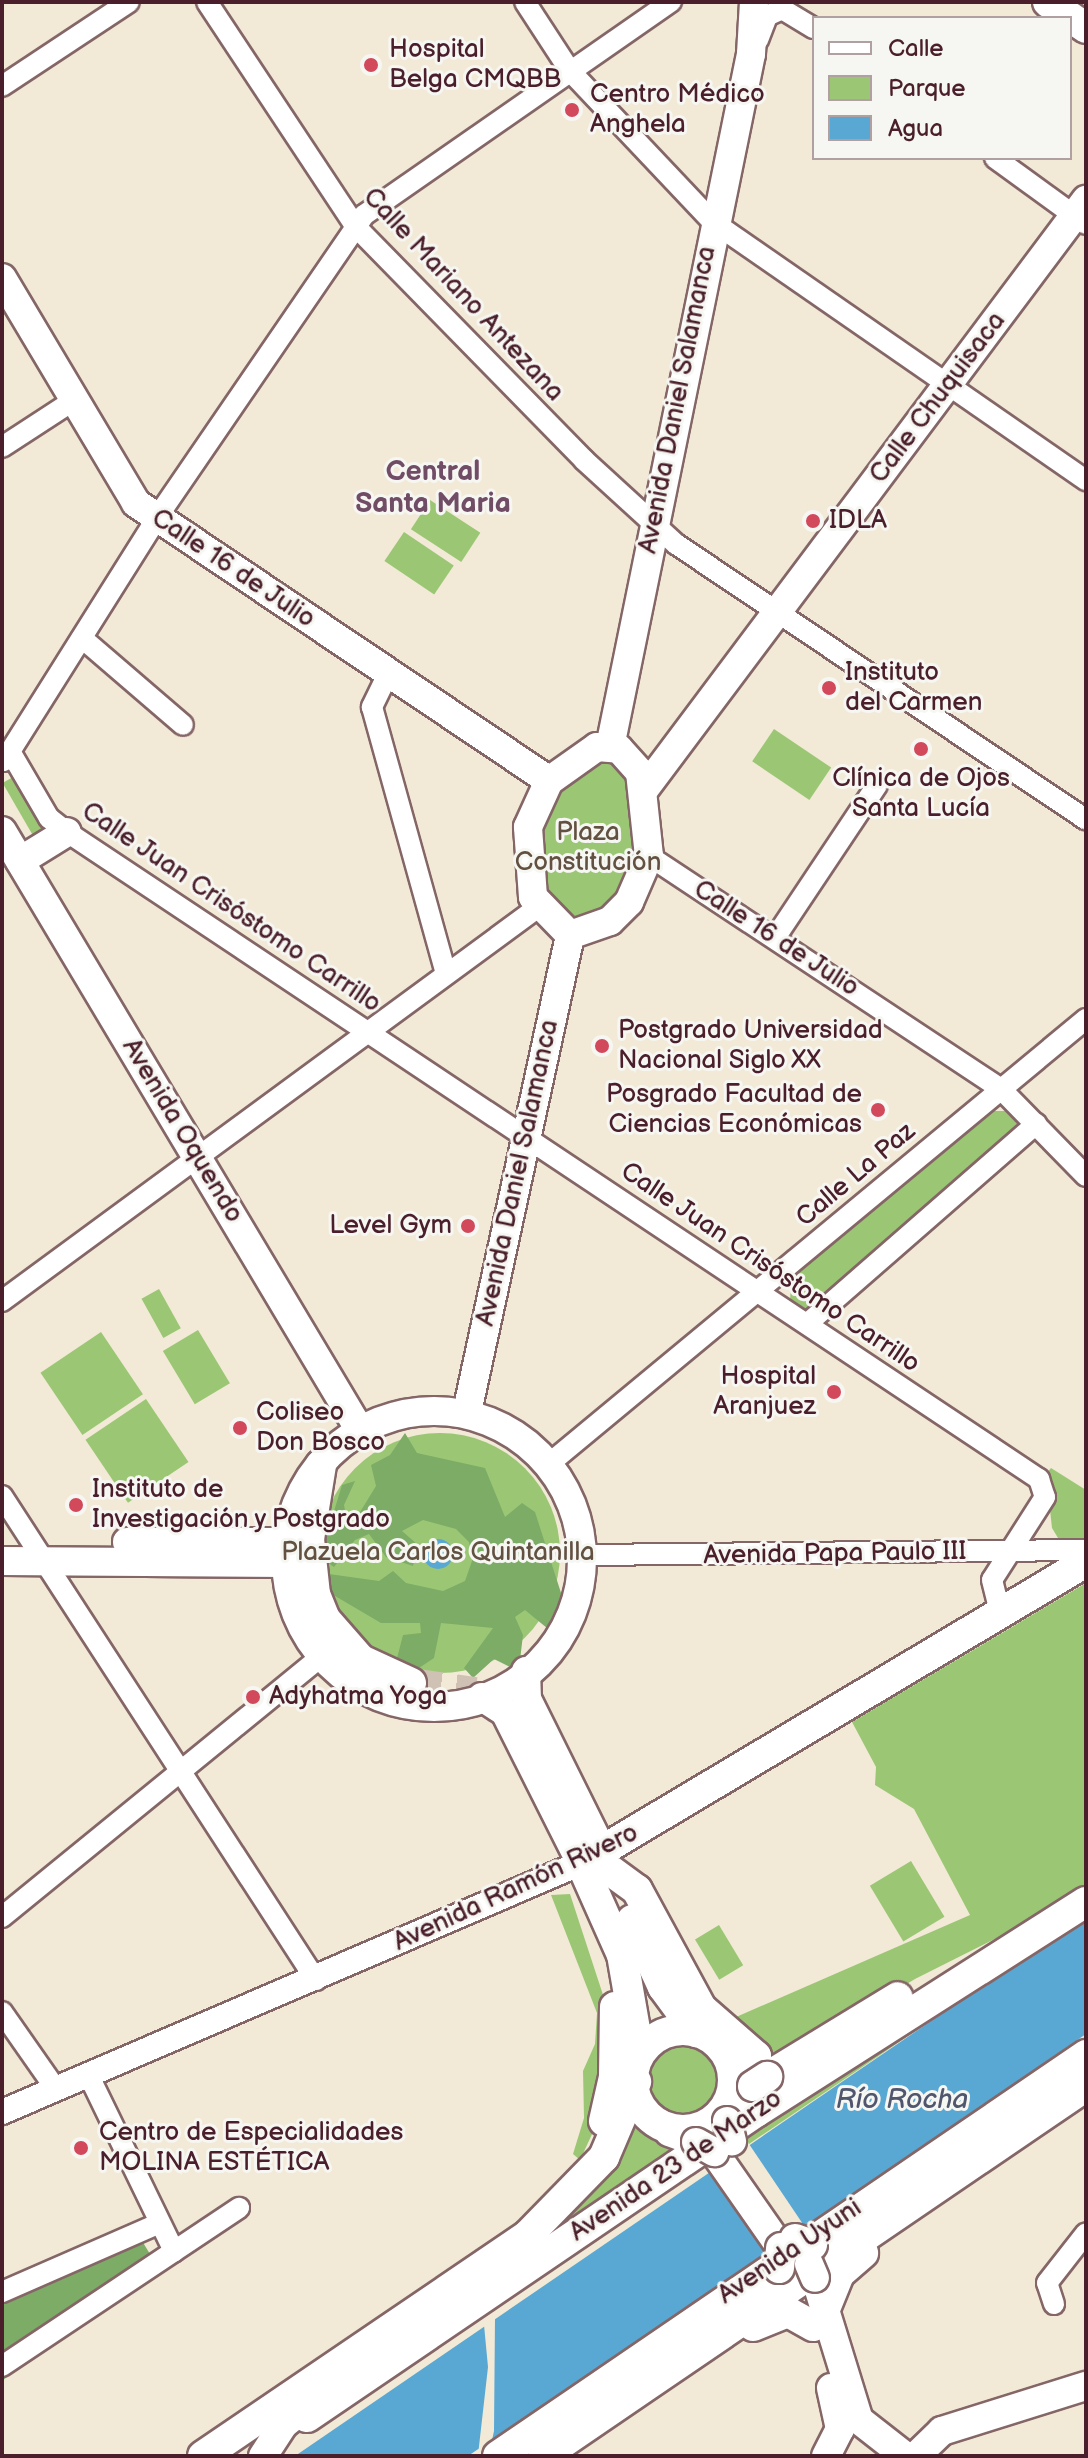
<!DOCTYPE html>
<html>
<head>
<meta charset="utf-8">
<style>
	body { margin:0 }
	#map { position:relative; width:1088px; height:2458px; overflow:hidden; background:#f2ead7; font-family:"Balsamiq Sans",sans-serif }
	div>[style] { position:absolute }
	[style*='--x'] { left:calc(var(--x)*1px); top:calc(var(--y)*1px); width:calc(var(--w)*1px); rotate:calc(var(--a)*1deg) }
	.green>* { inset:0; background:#9bc775; transform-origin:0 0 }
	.round { border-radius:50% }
	.forest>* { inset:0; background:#7cac66 }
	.water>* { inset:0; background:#59a8d3 }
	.pier>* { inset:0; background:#f2ead7; transform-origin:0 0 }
	.primary-tunnel>* { height:30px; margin-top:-15px; transform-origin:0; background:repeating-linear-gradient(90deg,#d0c1b5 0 30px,transparent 0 45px) }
	.roads { filter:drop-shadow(2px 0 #856667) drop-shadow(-2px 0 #856667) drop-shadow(0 2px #856667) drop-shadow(0 -2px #856667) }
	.minor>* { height:20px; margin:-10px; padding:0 10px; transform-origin:10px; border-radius:10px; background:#fff }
	.tertiary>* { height:24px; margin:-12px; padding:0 12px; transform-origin:12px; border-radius:12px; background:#fff }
	.secondary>* { height:28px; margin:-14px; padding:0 14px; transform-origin:14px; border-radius:14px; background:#fff }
	.secondary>.ring { margin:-14px; padding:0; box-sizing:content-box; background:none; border:28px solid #fff; border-radius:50% }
	.primary>* { height:30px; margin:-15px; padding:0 15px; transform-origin:15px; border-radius:15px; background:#fff }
	.primary>.ring { margin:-15px; padding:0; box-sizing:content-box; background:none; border:30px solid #fff; border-radius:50% }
	.bridges { filter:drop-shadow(2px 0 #856667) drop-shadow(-2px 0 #856667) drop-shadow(0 2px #856667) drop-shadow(0 -2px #856667) }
	.secondary-bridge>* { height:28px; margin:-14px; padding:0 14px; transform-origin:14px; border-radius:14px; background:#fff }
	.primary-bridge>* { height:30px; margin:-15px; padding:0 15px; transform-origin:15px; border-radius:15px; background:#fff }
	.dots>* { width:22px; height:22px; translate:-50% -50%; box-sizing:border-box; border:4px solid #f6f6f2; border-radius:50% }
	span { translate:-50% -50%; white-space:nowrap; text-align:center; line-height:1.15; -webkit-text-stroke:6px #f6f6f2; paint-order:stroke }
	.poi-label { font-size:26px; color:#4a1f2b }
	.left { translate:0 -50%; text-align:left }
	.right { translate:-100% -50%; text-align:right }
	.street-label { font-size:26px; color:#4a1f2b }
	.park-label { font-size:26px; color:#625141 }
	.neighbourhood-label { font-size:28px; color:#704c65; font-weight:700 }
	.water-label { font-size:28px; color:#50566e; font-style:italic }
	.frame { position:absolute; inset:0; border:4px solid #4a1f2b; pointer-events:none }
	.legend { position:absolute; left:812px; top:16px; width:260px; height:144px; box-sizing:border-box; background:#f6f6f2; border:2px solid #b1a0a2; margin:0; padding:10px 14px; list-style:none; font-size:24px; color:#4a1f2b }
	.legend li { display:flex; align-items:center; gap:16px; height:40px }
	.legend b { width:40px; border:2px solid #b1a0a2 }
</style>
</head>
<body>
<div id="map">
	<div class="green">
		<i style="left:430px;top:500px;width:60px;height:35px;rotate:33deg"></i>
		<i style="left:404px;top:532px;width:60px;height:35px;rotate:34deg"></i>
		<i style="left:774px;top:729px;width:69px;height:39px;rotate:34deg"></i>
		<i style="clip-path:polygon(614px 758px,632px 782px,639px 847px,624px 891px,604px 911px,571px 921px,545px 892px,539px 844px,544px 820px,562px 783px,586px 762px)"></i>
		<i style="left:13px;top:777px;width:67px;height:12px;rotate:60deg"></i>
		<i style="clip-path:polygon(990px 1111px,1008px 1111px,1026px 1127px,808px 1315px,790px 1303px,791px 1277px)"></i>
		<i style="left:159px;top:1289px;width:45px;height:20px;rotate:61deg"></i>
		<i style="left:198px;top:1330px;width:62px;height:41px;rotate:59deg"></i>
		<i style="left:101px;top:1332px;width:75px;height:73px;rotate:56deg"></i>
		<i style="left:146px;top:1399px;width:76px;height:73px;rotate:56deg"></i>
		<i class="round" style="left:320px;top:1433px;width:240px;height:240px"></i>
		<i style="clip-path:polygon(1051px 1468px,1086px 1490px,1086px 1541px,1058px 1538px,1052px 1528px,1046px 1474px)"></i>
		<i style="clip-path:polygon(1086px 1583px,1086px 1893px,915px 1979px,766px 2069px,727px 2021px,970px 1915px,914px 1809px,875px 1785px,876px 1767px,852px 1722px)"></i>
		<i style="left:911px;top:1861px;width:65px;height:48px;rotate:59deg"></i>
		<i style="clip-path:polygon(570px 1894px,606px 2004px,601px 2115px,580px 2160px,573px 2154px,584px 2118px,583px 2071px,595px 2044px,597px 2013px,551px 1895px)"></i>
		<i style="left:719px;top:1925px;width:47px;height:28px;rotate:59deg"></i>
		<i style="clip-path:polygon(1039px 1947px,749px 2144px,743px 2134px)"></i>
		<i class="round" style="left:643px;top:2039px;width:80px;height:80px"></i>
		<i style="clip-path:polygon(627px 2123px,675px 2152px,492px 2276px)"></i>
	</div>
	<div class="forest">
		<i style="clip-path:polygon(405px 1433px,417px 1453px,485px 1468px,505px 1517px,522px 1503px,535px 1512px,562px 1596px,547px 1628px,525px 1610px,515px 1617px,523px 1635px,520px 1660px,510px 1667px,494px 1659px,473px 1678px,464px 1668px,493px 1628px,441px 1623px,434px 1658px,416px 1670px,396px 1662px,403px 1635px,421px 1633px,420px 1623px,381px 1623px,330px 1593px,324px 1581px,329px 1574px,379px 1581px,393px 1571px,406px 1583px,443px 1591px,465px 1581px,473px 1558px,469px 1542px,456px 1529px,423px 1520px,402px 1531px,418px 1545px,413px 1566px,386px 1557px,369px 1534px,355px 1540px,334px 1567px,320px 1557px,342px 1485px,355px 1481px,344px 1505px,349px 1530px,376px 1486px,371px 1465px,390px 1455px)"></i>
		<i style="clip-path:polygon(139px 2236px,153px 2259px,2px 2381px,2px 2289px)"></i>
	</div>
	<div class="water">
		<i class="round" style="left:423px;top:1539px;width:30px;height:30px"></i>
		<i style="clip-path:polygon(1086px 1915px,1086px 2034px,970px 2114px,468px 2456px,295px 2456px)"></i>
	</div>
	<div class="pier">
		<i style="left:749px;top:2144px;width:100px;height:46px;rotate:56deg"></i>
		<i style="clip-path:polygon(495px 2318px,494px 2431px,491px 2445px,478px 2455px,488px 2367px,484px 2325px)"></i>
	</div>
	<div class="primary-tunnel">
		<i style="--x:411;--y:1683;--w:65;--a:8"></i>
		<i style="--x:475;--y:1692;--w:33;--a:38"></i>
	</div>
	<div class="roads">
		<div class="minor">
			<i style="--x:207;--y:2;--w:270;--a:56.5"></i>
			<i style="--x:356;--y:227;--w:326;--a:45.6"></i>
			<i style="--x:584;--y:460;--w:125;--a:42.4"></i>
			<i style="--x:676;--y:544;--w:494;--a:33.9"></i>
			<i style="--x:525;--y:2;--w:82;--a:56.9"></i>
			<i style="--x:570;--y:71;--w:208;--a:46.6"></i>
			<i style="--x:713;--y:222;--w:454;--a:34.7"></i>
			<i style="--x:758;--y:40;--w:26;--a:-69"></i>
			<i style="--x:767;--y:16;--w:17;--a:-25"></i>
			<i style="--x:782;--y:9;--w:37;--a:31"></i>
			<i style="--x:2;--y:86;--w:152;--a:-33.5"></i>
			<i style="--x:995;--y:158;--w:112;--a:36"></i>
			<i style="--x:2;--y:447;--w:86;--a:-33.1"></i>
			<i style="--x:82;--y:638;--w:133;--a:40.7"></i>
			<i style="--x:388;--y:674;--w:37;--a:116"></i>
			<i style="--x:372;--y:707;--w:277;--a:74.5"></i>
			<i style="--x:11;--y:753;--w:75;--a:59.7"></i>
			<i style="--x:49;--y:818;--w:23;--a:38"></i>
			<i style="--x:67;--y:832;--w:1168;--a:33.65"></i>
			<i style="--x:1039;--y:1479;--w:19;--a:72"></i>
			<i style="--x:1045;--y:1497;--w:98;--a:122.6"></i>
			<i style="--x:992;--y:1580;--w:33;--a:76"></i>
			<i style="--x:4;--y:761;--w:289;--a:-57.8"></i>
			<i style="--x:158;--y:516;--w:365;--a:-55.6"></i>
			<i style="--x:364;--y:215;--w:374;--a:-34.8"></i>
			<i style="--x:649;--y:856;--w:421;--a:33.5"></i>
			<i style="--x:1000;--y:1088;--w:123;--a:45.7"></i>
			<i style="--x:775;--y:938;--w:184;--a:-56.3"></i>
			<i style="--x:2;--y:1301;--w:664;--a:-36.3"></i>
			<i style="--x:808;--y:1323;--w:303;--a:-41.1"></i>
			<i style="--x:550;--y:1463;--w:696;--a:-39.64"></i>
			<i style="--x:2;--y:1496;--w:577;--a:57.03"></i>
			<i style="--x:584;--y:1555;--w:502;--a:-0.57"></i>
			<i style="--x:2;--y:1917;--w:412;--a:-39.2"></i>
			<i style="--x:2;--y:2012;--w:94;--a:55"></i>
			<i style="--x:89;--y:2076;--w:195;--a:64.1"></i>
			<i style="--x:2;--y:2292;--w:172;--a:-23.6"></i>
			<i style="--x:1054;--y:2304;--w:22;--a:-108"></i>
			<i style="--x:1047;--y:2283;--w:63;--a:-52"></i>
			<i style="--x:2;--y:2366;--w:285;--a:-33.7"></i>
		</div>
		<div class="tertiary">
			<i style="--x:2;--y:2112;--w:630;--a:-23.27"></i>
		</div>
		<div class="secondary">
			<i style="--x:2;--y:278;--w:262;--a:59.2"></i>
			<i style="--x:136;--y:503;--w:498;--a:33.9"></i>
			<i style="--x:597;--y:747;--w:22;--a:5"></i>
			<i style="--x:619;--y:749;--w:31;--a:48"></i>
			<i style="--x:640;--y:772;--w:84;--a:83.9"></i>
			<i style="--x:649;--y:856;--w:50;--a:113.5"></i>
			<i style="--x:629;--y:902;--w:27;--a:135"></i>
			<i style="--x:610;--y:921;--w:42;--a:160.7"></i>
			<i style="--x:570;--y:935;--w:53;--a:-134.2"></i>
			<i style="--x:533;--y:897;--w:70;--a:-94.1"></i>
			<i style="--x:528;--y:827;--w:51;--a:-65.5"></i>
			<i style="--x:549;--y:781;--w:59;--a:-35.3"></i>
			<i style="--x:610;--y:747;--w:707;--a:-78.5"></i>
			<i style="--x:751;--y:54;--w:52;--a:-86.7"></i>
			<i style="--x:646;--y:787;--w:734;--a:-53.15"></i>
			<i style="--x:2;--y:831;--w:700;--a:59.15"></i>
			<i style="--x:20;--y:861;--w:55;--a:-31.7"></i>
			<i class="ring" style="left:286px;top:1411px;width:268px;height:268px"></i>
			<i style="--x:467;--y:1412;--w:488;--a:-77.8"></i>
			<i style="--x:127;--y:1542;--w:159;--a:0"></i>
			<i style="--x:2;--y:1561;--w:284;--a:0.4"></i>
			<i style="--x:526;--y:1671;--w:28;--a:88"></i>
			<i style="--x:527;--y:1699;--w:171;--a:63.6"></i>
			<i style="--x:482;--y:1697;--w:27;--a:33"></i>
			<i style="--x:505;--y:1712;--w:169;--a:63.3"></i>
			<i style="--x:669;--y:2132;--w:29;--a:20"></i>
			<i style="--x:714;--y:2152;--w:117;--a:55.1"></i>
			<i style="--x:818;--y:2287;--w:139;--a:72.9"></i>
			<i style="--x:859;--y:2420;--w:58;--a:38"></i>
			<i style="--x:263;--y:2456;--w:38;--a:-57"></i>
			<i style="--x:284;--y:2424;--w:48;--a:-38.3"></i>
			<i style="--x:826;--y:2456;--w:30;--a:-63"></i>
			<i style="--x:840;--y:2429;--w:42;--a:-102.4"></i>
			<i style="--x:916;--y:2456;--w:36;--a:-44"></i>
			<i style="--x:942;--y:2431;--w:151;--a:-17.4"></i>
		</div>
		<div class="primary">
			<i style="--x:1048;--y:2;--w:46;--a:34.4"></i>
			<i style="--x:321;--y:1465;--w:75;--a:99.2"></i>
			<i style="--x:309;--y:1539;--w:55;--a:83.8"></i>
			<i style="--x:315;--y:1594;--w:27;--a:68"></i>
			<i style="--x:325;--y:1619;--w:55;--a:48.7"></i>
			<i style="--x:361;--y:1660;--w:55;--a:24.7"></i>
			<i style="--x:611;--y:1871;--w:32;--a:36"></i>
			<i style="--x:637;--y:1890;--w:134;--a:61.5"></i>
			<i style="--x:701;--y:2008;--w:73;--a:41.1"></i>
			<i style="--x:756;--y:2056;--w:49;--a:88.8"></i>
			<i style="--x:632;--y:1920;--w:74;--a:65.2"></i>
			<i style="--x:663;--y:1987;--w:56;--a:53.7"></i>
			<i class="ring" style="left:633px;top:2030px;width:70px;height:70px"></i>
			<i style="--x:639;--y:2052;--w:98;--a:-99.9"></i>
			<i style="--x:622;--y:1955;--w:101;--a:-114"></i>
			<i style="--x:581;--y:1863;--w:588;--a:-30.8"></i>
			<i style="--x:767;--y:2077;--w:153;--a:-31.4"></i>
			<i style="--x:604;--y:2121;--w:45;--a:-77.2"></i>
			<i style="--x:614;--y:2077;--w:70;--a:-89.2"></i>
			<i style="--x:825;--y:2309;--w:38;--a:-68"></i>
			<i style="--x:839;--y:2274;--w:32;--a:-41"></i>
			<i style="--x:753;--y:2326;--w:38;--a:-22"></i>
			<i style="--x:788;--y:2312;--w:29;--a:29"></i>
			<i style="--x:307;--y:2417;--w:543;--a:-34.19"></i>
			<i style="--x:756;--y:2112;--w:391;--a:-32.5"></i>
			<i style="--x:203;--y:2456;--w:393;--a:-34.2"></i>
			<i style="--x:528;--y:2235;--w:109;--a:-45.7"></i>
			<i style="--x:604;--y:2157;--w:82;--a:-66.9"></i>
			<i style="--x:498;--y:2456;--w:712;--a:-34.29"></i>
			<i style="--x:543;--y:2456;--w:657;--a:-34.27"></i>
		</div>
	</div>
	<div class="bridges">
		<div class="secondary-bridge">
			<i style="--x:727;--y:2121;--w:21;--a:76"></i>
			<i style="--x:696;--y:2142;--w:21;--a:29"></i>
			<i style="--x:809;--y:2264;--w:15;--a:67"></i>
		</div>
		<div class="primary-bridge">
			<i style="--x:753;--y:2086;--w:17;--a:-33"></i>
			<i style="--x:795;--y:2239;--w:18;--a:19"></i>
			<i style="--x:779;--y:2268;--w:20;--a:-84"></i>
		</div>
	</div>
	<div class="dots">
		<i style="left:371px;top:65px;background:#d1495b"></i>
		<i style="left:572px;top:110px;background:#d1495b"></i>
		<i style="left:813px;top:521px;background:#d1495b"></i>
		<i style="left:829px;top:688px;background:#d1495b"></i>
		<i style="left:921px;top:749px;background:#d1495b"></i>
		<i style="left:602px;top:1046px;background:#d1495b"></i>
		<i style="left:878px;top:1110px;background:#d1495b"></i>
		<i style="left:468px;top:1226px;background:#d1495b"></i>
		<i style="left:834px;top:1392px;background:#d1495b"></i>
		<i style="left:240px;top:1428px;background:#d1495b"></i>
		<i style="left:76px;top:1505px;background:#d1495b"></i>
		<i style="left:253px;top:1697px;background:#d1495b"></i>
		<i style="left:81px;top:2148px;background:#d1495b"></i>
	</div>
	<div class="poi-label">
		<span class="left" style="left:389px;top:65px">Hospital<br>Belga CMQBB</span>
		<span class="left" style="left:590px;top:110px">Centro Médico<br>Anghela</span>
		<span class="left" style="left:829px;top:521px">IDLA</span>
		<span class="left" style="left:845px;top:688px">Instituto<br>del Carmen</span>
		<span style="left:921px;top:794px">Clínica de Ojos<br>Santa Lucía</span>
		<span class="left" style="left:618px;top:1046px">Postgrado Universidad<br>Nacional Siglo XX</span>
		<span class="right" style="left:862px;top:1110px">Posgrado Facultad de<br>Ciencias Económicas</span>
		<span class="right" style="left:452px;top:1226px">Level Gym</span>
		<span class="right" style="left:816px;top:1392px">Hospital<br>Aranjuez</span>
		<span class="left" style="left:256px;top:1428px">Coliseo<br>Don Bosco</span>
		<span class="left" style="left:92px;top:1505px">Instituto de<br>Investigación y Postgrado</span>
		<span class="left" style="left:269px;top:1697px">Adyhatma Yoga</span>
		<span class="left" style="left:99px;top:2148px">Centro de Especialidades<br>MOLINA ESTÉTICA</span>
	</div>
	<div class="street-label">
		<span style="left:463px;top:295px;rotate:47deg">Calle Mariano Antezana</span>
		<span style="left:938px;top:398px;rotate:-53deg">Calle Chuquisaca</span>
		<span style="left:678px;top:400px;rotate:-79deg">Avenida Daniel Salamanca</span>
		<span style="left:233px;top:569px;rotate:34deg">Calle 16 de Julio</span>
		<span style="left:231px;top:908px;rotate:34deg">Calle Juan Crisóstomo Carrillo</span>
		<span style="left:776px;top:939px;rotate:33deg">Calle 16 de Julio</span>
		<span style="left:182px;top:1131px;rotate:59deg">Avenida Oquendo</span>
		<span style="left:518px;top:1173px;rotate:-78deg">Avenida Daniel Salamanca</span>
		<span style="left:856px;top:1175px;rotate:-40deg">Calle La Paz</span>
		<span style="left:770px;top:1268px;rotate:34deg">Calle Juan Crisóstomo Carrillo</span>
		<span style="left:835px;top:1554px;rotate:-1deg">Avenida Papa Paulo III</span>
		<span style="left:516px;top:1888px;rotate:-25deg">Avenida Ramón Rivero</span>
		<span style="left:676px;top:2166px;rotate:-34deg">Avenida 23 de Marzo</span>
		<span style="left:790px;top:2252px;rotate:-34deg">Avenida Uyuni</span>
	</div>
	<div class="park-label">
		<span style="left:588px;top:848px">Plaza<br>Constitución</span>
		<span style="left:438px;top:1553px">Plazuela Carlos Quintanilla</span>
	</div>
	<div class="neighbourhood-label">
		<span style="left:433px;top:488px">Central<br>Santa Maria</span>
	</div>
	<div class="water-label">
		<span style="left:902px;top:2100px">Río Rocha</span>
	</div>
	<div class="frame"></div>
	<ul class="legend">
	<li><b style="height:10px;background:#fff"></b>Calle</li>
	<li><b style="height:22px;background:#9bc775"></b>Parque</li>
	<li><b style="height:22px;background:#59a8d3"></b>Agua</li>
	</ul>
</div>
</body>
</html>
